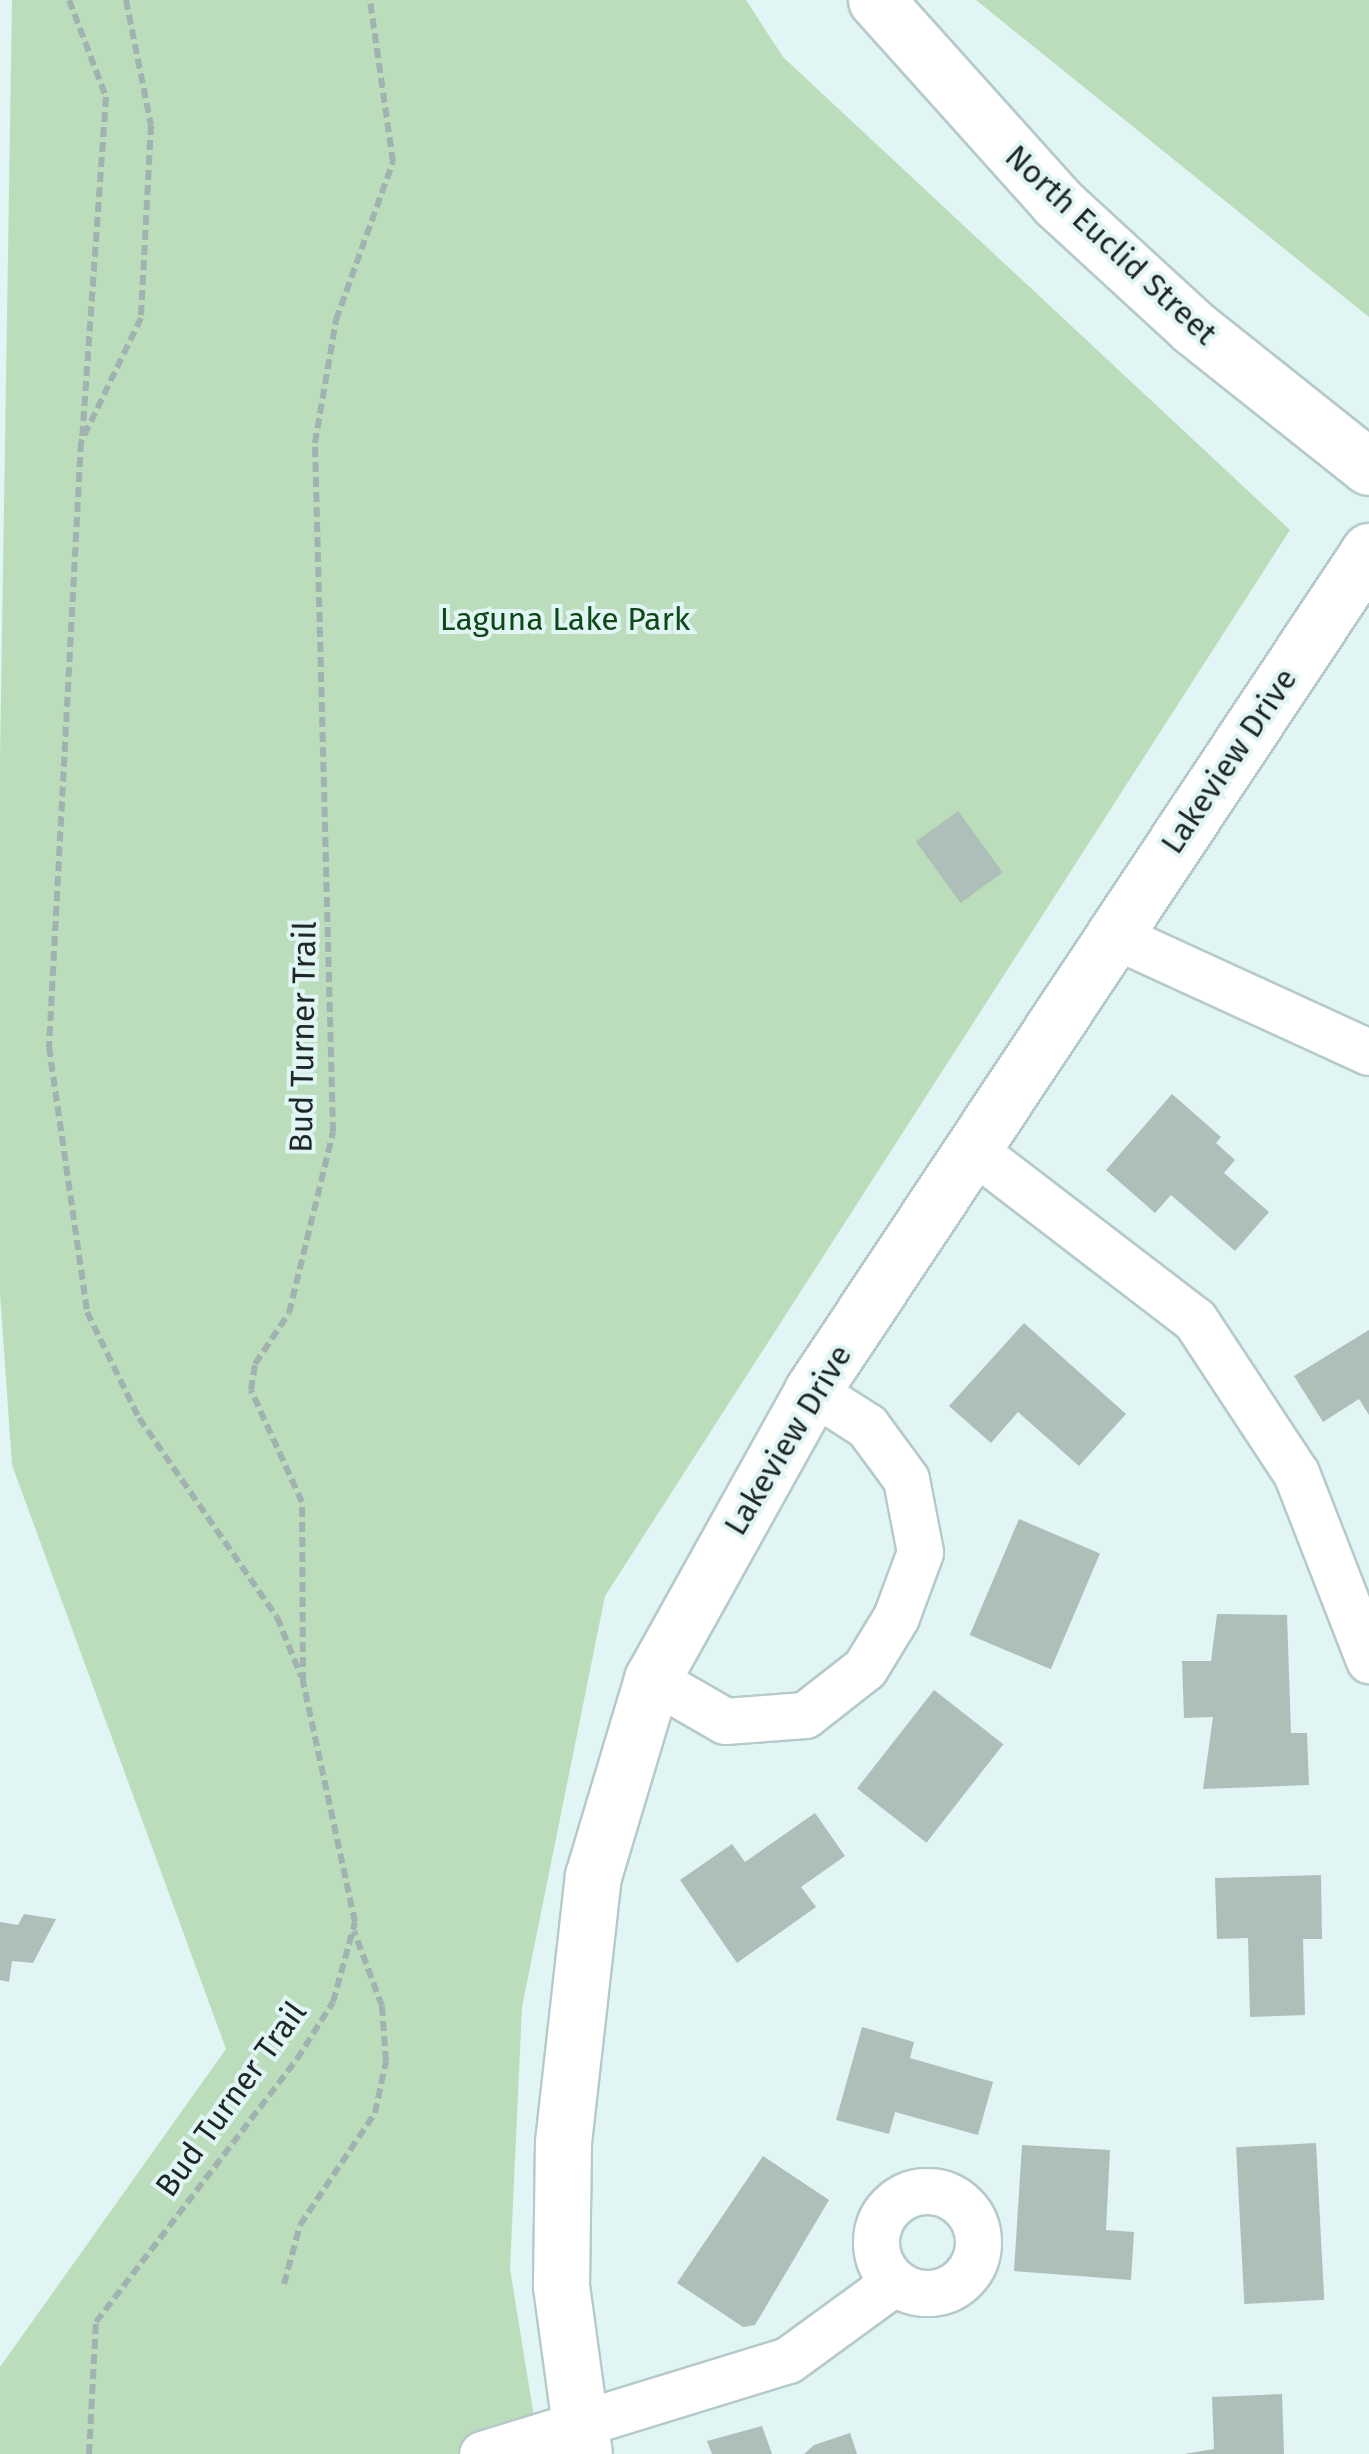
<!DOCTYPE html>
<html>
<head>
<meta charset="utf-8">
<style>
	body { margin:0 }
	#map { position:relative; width:1369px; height:2454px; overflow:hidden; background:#e0f5f4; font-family:"Fira Sans",sans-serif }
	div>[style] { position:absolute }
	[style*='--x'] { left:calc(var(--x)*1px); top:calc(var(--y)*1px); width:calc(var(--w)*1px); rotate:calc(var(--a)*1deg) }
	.green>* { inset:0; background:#bdb }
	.building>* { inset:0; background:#adbfb8; transform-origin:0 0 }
	.path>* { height:6px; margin-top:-3px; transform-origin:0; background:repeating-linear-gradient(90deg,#a1b2b1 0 10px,transparent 0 15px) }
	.roads { filter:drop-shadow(2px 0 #b6caca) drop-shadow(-2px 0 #b6caca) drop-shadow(0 2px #b6caca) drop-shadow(0 -2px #b6caca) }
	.street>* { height:45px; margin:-22.5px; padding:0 22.5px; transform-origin:22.5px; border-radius:22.5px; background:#fff }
	.street>.ring { margin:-22.5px; padding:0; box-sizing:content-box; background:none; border:45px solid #fff; border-radius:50% }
	.secondary>* { height:55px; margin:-27.5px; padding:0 27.5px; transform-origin:27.5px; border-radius:27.5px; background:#fff }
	span { translate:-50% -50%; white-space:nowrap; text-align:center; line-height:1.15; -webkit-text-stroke:8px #e0f5f4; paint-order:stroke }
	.street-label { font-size:32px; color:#1f2626 }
	.park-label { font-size:32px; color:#0e4816 }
</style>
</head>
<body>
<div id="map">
	<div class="green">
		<i style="clip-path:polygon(12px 0,746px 0,783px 57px,1290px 530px,605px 1596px,522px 2007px,510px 2269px,540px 2454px,0 2454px,0 2367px,226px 2049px,12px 1465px,0 1293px,0 761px)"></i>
		<i style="clip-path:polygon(976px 0,1369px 0,1369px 317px)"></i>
	</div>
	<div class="building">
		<i style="left:958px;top:811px;width:76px;height:52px;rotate:54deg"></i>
		<i style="clip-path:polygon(1172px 1094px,1221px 1137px,1216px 1143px,1235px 1160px,1224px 1173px,1269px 1212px,1235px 1251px,1171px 1195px,1155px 1213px,1106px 1170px)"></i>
		<i style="clip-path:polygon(1024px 1323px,1126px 1414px,1079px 1466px,1018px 1412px,991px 1443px,949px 1406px)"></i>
		<i style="clip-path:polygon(1369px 1330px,1369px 1415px,1359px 1399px,1323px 1422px,1294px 1376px)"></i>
		<i style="left:1019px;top:1519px;width:88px;height:126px;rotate:23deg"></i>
		<i style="clip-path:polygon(1217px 1614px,1287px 1615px,1291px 1733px,1307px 1733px,1309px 1785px,1203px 1789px,1213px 1717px,1184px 1718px,1182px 1661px,1211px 1661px)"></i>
		<i style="left:934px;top:1690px;width:88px;height:125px;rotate:38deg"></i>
		<i style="clip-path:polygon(815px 1813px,845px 1856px,801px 1887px,816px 1907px,737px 1963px,680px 1880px,732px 1844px,745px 1862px)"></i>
		<i style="clip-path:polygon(1321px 1875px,1322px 1939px,1303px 1939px,1305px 2015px,1250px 2017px,1248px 1938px,1217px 1939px,1215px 1878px)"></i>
		<i style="clip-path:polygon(24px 1914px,56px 1919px,33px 1963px,12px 1961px,9px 1982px,0 1980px,0 1922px,18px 1925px)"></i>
		<i style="clip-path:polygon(862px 2027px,914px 2042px,910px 2058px,993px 2082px,978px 2135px,895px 2112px,889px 2134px,836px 2120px)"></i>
		<i style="left:1316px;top:2143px;width:157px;height:80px;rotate:87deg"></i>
		<i style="clip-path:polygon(1022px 2145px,1110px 2150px,1106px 2230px,1134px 2232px,1131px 2280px,1014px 2271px)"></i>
		<i style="clip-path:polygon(763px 2156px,829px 2200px,755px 2325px,743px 2327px,677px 2283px)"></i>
		<i style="clip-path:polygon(1282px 2394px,1284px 2454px,1184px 2454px,1214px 2449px,1212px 2397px)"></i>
		<i style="clip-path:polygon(762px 2426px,772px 2454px,712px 2454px,707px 2441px)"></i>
		<i style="clip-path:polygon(850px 2433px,857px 2454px,804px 2454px,814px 2445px)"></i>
	</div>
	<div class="path">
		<i style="--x:69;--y:0;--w:104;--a:69.1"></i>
		<i style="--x:106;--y:97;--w:340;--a:94"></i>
		<i style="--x:126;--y:0;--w:127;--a:78.7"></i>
		<i style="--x:151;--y:125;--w:193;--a:93"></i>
		<i style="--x:141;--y:318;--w:138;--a:115.8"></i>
		<i style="--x:81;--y:442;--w:606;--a:93.03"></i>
		<i style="--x:49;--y:1047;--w:268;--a:81.8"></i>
		<i style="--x:87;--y:1312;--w:118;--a:63.9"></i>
		<i style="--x:139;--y:1418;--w:242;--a:55.3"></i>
		<i style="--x:277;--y:1617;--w:64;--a:67.9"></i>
		<i style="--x:284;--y:2284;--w:61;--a:-74.8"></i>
		<i style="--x:300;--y:2225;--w:135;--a:-56.2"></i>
		<i style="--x:375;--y:2113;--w:53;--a:-78.1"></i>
		<i style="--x:386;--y:2061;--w:55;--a:-94.2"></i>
		<i style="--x:382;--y:2006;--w:80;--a:-110.5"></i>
		<i style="--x:89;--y:2454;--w:132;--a:-87"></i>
		<i style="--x:96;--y:2322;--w:331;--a:-52.6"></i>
		<i style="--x:297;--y:2059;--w:67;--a:-57.7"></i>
		<i style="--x:333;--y:2002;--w:83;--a:-74.6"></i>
		<i style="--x:355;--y:1922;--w:246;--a:-102.2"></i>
		<i style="--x:303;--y:1682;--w:180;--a:-90.3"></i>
		<i style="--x:302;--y:1502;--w:123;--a:-114.5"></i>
		<i style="--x:251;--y:1390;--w:26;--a:-81"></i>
		<i style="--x:255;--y:1364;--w:61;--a:-56.3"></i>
		<i style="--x:289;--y:1313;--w:186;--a:-76.3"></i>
		<i style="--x:333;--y:1132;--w:689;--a:-91.5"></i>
		<i style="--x:315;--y:443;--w:125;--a:-80.3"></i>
		<i style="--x:336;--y:320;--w:168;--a:-70.2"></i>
		<i style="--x:393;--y:162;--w:164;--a:-98.1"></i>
	</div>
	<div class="roads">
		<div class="street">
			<i style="--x:1113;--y:935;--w:281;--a:24.6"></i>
			<i style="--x:976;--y:1152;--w:276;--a:37.5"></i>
			<i style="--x:1195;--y:1320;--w:183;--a:56.6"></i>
			<i style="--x:1296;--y:1473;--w:201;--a:68.7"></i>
			<i style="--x:652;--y:1679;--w:84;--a:29.9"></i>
			<i style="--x:725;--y:1721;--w:80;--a:-4.3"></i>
			<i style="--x:805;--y:1715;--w:76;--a:-38.1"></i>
			<i style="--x:865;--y:1668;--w:60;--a:-58.7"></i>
			<i style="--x:896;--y:1617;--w:69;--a:-69.7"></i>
			<i style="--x:920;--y:1552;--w:74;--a:-100.9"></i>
			<i style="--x:906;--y:1479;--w:66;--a:-126.3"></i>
			<i style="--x:867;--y:1426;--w:65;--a:-147.5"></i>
			<i class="ring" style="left:876px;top:2191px;width:57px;height:57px"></i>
			<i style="--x:482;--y:2454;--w:320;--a:-17.1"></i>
			<i style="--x:788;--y:2360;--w:132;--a:-36.1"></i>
		</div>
		<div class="secondary">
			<i style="--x:876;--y:0;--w:271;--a:48.1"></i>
			<i style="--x:1057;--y:202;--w:186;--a:42.6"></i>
			<i style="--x:1194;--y:328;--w:223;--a:38.5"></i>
			<i style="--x:584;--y:2454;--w:171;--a:-97.8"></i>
			<i style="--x:561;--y:2285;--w:143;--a:-89.2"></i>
			<i style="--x:563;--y:2142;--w:268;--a:-83.6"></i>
			<i style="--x:593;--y:1876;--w:206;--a:-73.3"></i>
			<i style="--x:652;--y:1679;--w:329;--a:-60.9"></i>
			<i style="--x:812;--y:1391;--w:1008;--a:-56.45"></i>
		</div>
	</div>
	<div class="street-label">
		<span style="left:1111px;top:245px;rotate:43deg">North Euclid Street</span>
		<span style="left:1229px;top:761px;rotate:-56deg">Lakeview Drive</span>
		<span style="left:303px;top:1037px;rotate:-89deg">Bud Turner Trail</span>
		<span style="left:788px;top:1440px;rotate:-59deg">Lakeview Drive</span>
		<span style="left:231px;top:2099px;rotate:-54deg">Bud Turner Trail</span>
	</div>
	<div class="park-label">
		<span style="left:565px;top:619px">Laguna Lake Park</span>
	</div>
</div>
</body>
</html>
